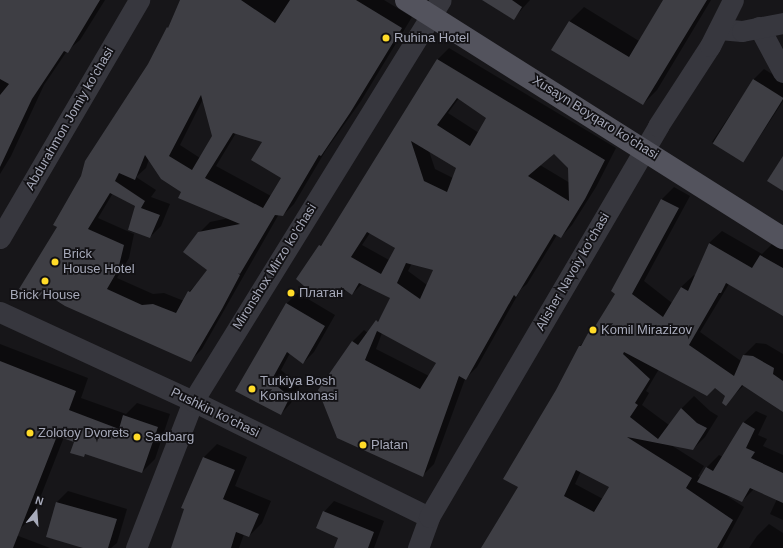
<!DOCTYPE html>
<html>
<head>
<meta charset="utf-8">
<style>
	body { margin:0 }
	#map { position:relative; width:783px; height:548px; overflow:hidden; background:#171619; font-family:Arial,sans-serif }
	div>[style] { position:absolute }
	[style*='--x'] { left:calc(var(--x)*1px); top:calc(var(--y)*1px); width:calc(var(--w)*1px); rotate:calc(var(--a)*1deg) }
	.shadow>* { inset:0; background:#0007 }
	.building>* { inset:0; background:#3e3e44; transform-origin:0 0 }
	.minor>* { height:21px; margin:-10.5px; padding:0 10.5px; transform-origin:10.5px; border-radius:10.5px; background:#37373e }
	.major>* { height:22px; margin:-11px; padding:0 11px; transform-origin:11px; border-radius:11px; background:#53535d }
	.dots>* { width:11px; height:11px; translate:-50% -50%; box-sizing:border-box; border:2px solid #121114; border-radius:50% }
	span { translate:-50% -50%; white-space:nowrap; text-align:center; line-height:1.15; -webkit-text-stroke:3.5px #121114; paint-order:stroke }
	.poi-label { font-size:13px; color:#a7aaba }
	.left { translate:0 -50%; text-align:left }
	.street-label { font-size:13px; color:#a7aaba }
	.north { position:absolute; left:16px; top:492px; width:40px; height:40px; -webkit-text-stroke:3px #121114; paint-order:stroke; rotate:17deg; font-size:11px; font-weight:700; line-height:16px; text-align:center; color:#a7aaba }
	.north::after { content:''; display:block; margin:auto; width:14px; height:18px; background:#a7aaba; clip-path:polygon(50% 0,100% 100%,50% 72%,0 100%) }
</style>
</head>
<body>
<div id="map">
	<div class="shadow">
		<i style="clip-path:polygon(0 0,105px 0,80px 40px,67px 51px,44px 85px,11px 156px,0 174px)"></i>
		<i style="clip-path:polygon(evenodd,181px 0,384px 0,412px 17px,361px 101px,326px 150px,294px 204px,283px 215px,279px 214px,202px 349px,191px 360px,65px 305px,58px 227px,82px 177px,86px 161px,149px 65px,171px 25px,181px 0,203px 99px,213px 136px,200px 158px,180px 145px,203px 99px,181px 0,236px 133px,263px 142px,283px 177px,271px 196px,216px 166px,236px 133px,181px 0,149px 159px,182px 191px,229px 218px,210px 222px,199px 233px,209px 270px,189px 292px,184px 301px,164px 293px,153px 294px,117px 278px,129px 258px,134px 234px,98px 218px,113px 193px,136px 206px,129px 231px,150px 237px,161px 226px,170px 204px,151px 197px,156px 190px,136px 177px,146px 168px,149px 159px)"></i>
		<i style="clip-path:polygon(484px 0,530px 0,514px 18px)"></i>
		<i style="clip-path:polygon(664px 0,711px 0,657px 90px,643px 104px,553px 50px,570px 21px,584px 7px,639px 41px)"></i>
		<i style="clip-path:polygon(evenodd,449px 48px,616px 148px,596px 187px,572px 225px,561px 237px,557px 235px,527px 284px,521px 289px,477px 367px,465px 379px,434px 464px,422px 476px,336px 436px,320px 390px,352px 342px,364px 330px,368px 333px,382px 316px,391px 298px,363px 283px,352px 294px,346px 290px,337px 298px,320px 246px,327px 239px,438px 59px,449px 48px,459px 98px,488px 117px,479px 133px,448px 113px,459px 98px,449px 48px,429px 151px,457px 168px,453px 178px,435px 169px,429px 151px,449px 48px,554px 153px,569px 167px,570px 183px,540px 165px,554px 153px,449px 48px,370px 233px,396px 248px,389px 260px,362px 245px,370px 233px,449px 48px,412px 263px,434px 269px,427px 285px,408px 271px,412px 263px,449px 48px,382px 333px,437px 363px,429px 376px,376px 349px,382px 333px)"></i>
		<i style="clip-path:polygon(764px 69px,783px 81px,783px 101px,751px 150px,741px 160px,712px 142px,754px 79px)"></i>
		<i style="clip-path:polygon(evenodd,674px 187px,690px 196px,644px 281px,672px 303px,681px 287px,694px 275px,695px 276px,709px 243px,722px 231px,762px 254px,773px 243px,783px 249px,783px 315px,729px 284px,700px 332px,741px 361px,743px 356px,756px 343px,766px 344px,783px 354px,783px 411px,744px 385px,725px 404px,726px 396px,715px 387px,659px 369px,646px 391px,649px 393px,642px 405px,669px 425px,682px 408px,694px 396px,710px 411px,718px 416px,705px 437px,693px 449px,671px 445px,704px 466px,698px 476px,701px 478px,707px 467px,719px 455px,723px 457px,743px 423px,756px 411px,767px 416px,758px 435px,767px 439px,763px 446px,783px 455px,783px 520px,770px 514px,777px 499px,754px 489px,742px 501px,727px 496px,744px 507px,722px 548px,483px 548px,519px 486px,557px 391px,580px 346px,600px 320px,616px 294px,612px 291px,662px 199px,674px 187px,581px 471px,611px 487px,603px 499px,575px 484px,581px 471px)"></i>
		<i style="clip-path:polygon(298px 293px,335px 315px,314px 352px,303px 363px,290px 353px,281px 370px,300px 386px,291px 403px,281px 414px,237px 391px,287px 303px)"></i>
		<i style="clip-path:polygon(0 344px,88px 378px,81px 398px,126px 414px,137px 403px,170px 414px,155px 459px,142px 472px,86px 453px,83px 456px,75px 441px,64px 437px,33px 516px,20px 529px,0 523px)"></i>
		<i style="clip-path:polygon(217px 444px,247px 457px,235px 486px,271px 501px,262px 523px,249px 536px,244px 534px,239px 548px,172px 548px,185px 509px,183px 508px,204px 457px)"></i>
		<i style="clip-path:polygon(68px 491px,127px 509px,117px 543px,111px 548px,87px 548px,47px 537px,57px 502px)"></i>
		<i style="clip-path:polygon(334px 501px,384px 521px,374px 548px,335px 548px,340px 537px,324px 512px)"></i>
		<i style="clip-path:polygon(769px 524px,783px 533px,783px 548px,749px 548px,757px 536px)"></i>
		<i style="clip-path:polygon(0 529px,50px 548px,0 548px)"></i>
	</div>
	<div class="building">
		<i style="clip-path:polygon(0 0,100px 0,68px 53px,64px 51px,32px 99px,0 167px,0 95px,9px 84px,0 79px)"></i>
		<i style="clip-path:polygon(evenodd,180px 0,241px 0,275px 23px,290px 0,356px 0,402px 28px,350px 113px,321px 156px,319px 155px,283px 216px,275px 215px,240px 274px,238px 273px,240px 275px,222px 309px,191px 362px,65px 306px,43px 292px,38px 298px,19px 289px,57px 227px,53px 225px,81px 176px,85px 161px,148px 64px,167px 27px,168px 28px,180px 0,201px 95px,212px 136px,192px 170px,169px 156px,201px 95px,180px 0,233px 133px,262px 142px,251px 160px,281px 178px,263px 208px,205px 178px,233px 133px,180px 0,145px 155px,161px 179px,181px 192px,178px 198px,240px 224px,198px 232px,183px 252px,207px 270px,190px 292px,188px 291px,176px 313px,153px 304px,142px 305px,107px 289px,118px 270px,124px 245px,88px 229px,110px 193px,135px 206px,128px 230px,150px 238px,160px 215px,141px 208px,145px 201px,115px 181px,119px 173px,135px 180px,145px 155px)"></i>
		<i style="clip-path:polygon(482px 0,512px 0,522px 7px,514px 20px)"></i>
		<i style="clip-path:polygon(663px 0,707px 0,643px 105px,551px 50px,569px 21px,629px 57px)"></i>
		<i style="clip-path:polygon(evenodd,437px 59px,605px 160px,585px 199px,561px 238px,554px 234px,516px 297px,514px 295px,466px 380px,459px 376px,423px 477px,337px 438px,318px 390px,352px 341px,358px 345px,376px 320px,378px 322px,390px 298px,359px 283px,352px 295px,341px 287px,338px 299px,312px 293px,296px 279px,319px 245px,321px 246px,437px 59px,457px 98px,486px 118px,470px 146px,437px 125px,457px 98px,437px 59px,411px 141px,456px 168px,447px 192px,424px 181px,411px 141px,437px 59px,554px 154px,568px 168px,569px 201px,528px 176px,554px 154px,437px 59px,367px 232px,395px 248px,381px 274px,351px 257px,367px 232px,437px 59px,406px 263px,433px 270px,420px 299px,397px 283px,406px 263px,437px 59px,377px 331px,436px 363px,420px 389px,365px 360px,377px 331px)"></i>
		<i style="left:753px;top:79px;width:36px;height:76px;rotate:32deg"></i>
		<i style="clip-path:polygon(783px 156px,783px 191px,767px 181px)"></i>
		<i style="clip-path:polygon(evenodd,661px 199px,679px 208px,632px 294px,663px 317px,681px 287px,688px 291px,709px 243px,752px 268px,760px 255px,783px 268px,783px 316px,726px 283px,721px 293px,719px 293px,689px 345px,734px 376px,743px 355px,753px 356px,774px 368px,773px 374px,783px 381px,783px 412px,742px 385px,726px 406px,722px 403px,725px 396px,715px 388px,707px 396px,624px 352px,623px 354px,650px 379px,635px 403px,638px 405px,630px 417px,658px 439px,681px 408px,697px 423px,707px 428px,693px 450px,627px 437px,692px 478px,686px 488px,733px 520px,717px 548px,481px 548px,518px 487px,503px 479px,556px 390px,579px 346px,581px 346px,592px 326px,594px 328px,615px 294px,611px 291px,661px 199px,576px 470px,609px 487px,594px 512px,564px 496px,576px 470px)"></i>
		<i style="clip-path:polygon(286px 303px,325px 326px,303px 364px,287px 352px,271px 381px,290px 397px,281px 415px,235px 391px)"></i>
		<i style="clip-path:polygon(0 361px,76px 391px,69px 410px,119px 429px,123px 415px,158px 427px,142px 473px,85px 454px,84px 457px,70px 453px,74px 442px,57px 436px,13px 548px,0 548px)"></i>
		<i style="clip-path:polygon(743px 422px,755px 429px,746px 448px,755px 452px,751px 458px,783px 473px,783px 503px,750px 488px,742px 502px,697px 482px,706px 467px,713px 471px)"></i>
		<i style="clip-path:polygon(203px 457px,235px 470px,223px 499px,259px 514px,249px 537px,236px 532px,231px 548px,171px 548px,184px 509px,181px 508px)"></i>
		<i style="clip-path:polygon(56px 502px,117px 519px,108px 548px,83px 548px,46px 537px)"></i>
		<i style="clip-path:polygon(323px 511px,374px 532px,368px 548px,334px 548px,338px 538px,316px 528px)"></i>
	</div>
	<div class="minor">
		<i style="--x:759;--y:27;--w:51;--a:61.9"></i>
		<i style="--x:719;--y:29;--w:23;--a:5"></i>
		<i style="--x:742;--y:31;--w:42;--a:-11"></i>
		<i style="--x:0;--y:238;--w:276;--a:-59.7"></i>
		<i style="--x:0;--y:312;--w:213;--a:24.8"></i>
		<i style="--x:193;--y:401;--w:263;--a:26.2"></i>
		<i style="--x:136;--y:548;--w:158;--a:-68.8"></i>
		<i style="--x:193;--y:401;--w:471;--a:-58.3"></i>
		<i style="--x:418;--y:548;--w:33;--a:-70"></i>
		<i style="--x:429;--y:517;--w:453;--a:-59.6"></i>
		<i style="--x:658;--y:126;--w:95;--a:-57"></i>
		<i style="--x:710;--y:46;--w:51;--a:-63.4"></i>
	</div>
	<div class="major">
		<i style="--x:406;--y:0;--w:446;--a:32.3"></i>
	</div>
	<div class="dots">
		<i style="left:386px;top:38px;background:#ffdb28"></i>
		<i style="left:55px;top:262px;background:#ffdb28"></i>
		<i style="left:45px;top:281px;background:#ffdb28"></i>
		<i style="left:291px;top:293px;background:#ffdb28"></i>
		<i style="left:593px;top:330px;background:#ffdb28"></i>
		<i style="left:252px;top:389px;background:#ffdb28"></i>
		<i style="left:30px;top:433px;background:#ffdb28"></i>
		<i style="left:137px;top:437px;background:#ffdb28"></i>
		<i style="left:363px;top:445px;background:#ffdb28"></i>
	</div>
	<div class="poi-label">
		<span class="left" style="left:394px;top:38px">Ruhina Hotel</span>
		<span class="left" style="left:63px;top:262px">Brick<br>House Hotel</span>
		<span class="left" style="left:299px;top:293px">Платан</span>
		<span style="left:45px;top:295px">Brick House</span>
		<span class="left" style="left:601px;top:330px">Komil Mirazizov</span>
		<span class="left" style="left:260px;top:389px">Turkiya Bosh<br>Konsulxonasi</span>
		<span class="left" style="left:38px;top:433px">Zolotoy Dvorets</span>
		<span class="left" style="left:145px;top:437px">Sadbarg</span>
		<span class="left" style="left:371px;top:445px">Platan</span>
	</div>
	<div class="street-label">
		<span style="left:595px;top:118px;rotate:32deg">Xusayn Boyqaro ko'chasi</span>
		<span style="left:70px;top:119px;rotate:-60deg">Abdurahmon Jomiy ko'chasi</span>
		<span style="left:275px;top:267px;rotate:-58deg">Mironshox Mirzo ko'chasi</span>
		<span style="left:573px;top:272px;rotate:-60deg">Alisher Navoiy ko'chasi</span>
		<span style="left:215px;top:413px;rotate:26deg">Pushkin ko'chasi</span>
	</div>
	<div class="north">N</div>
</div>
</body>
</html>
